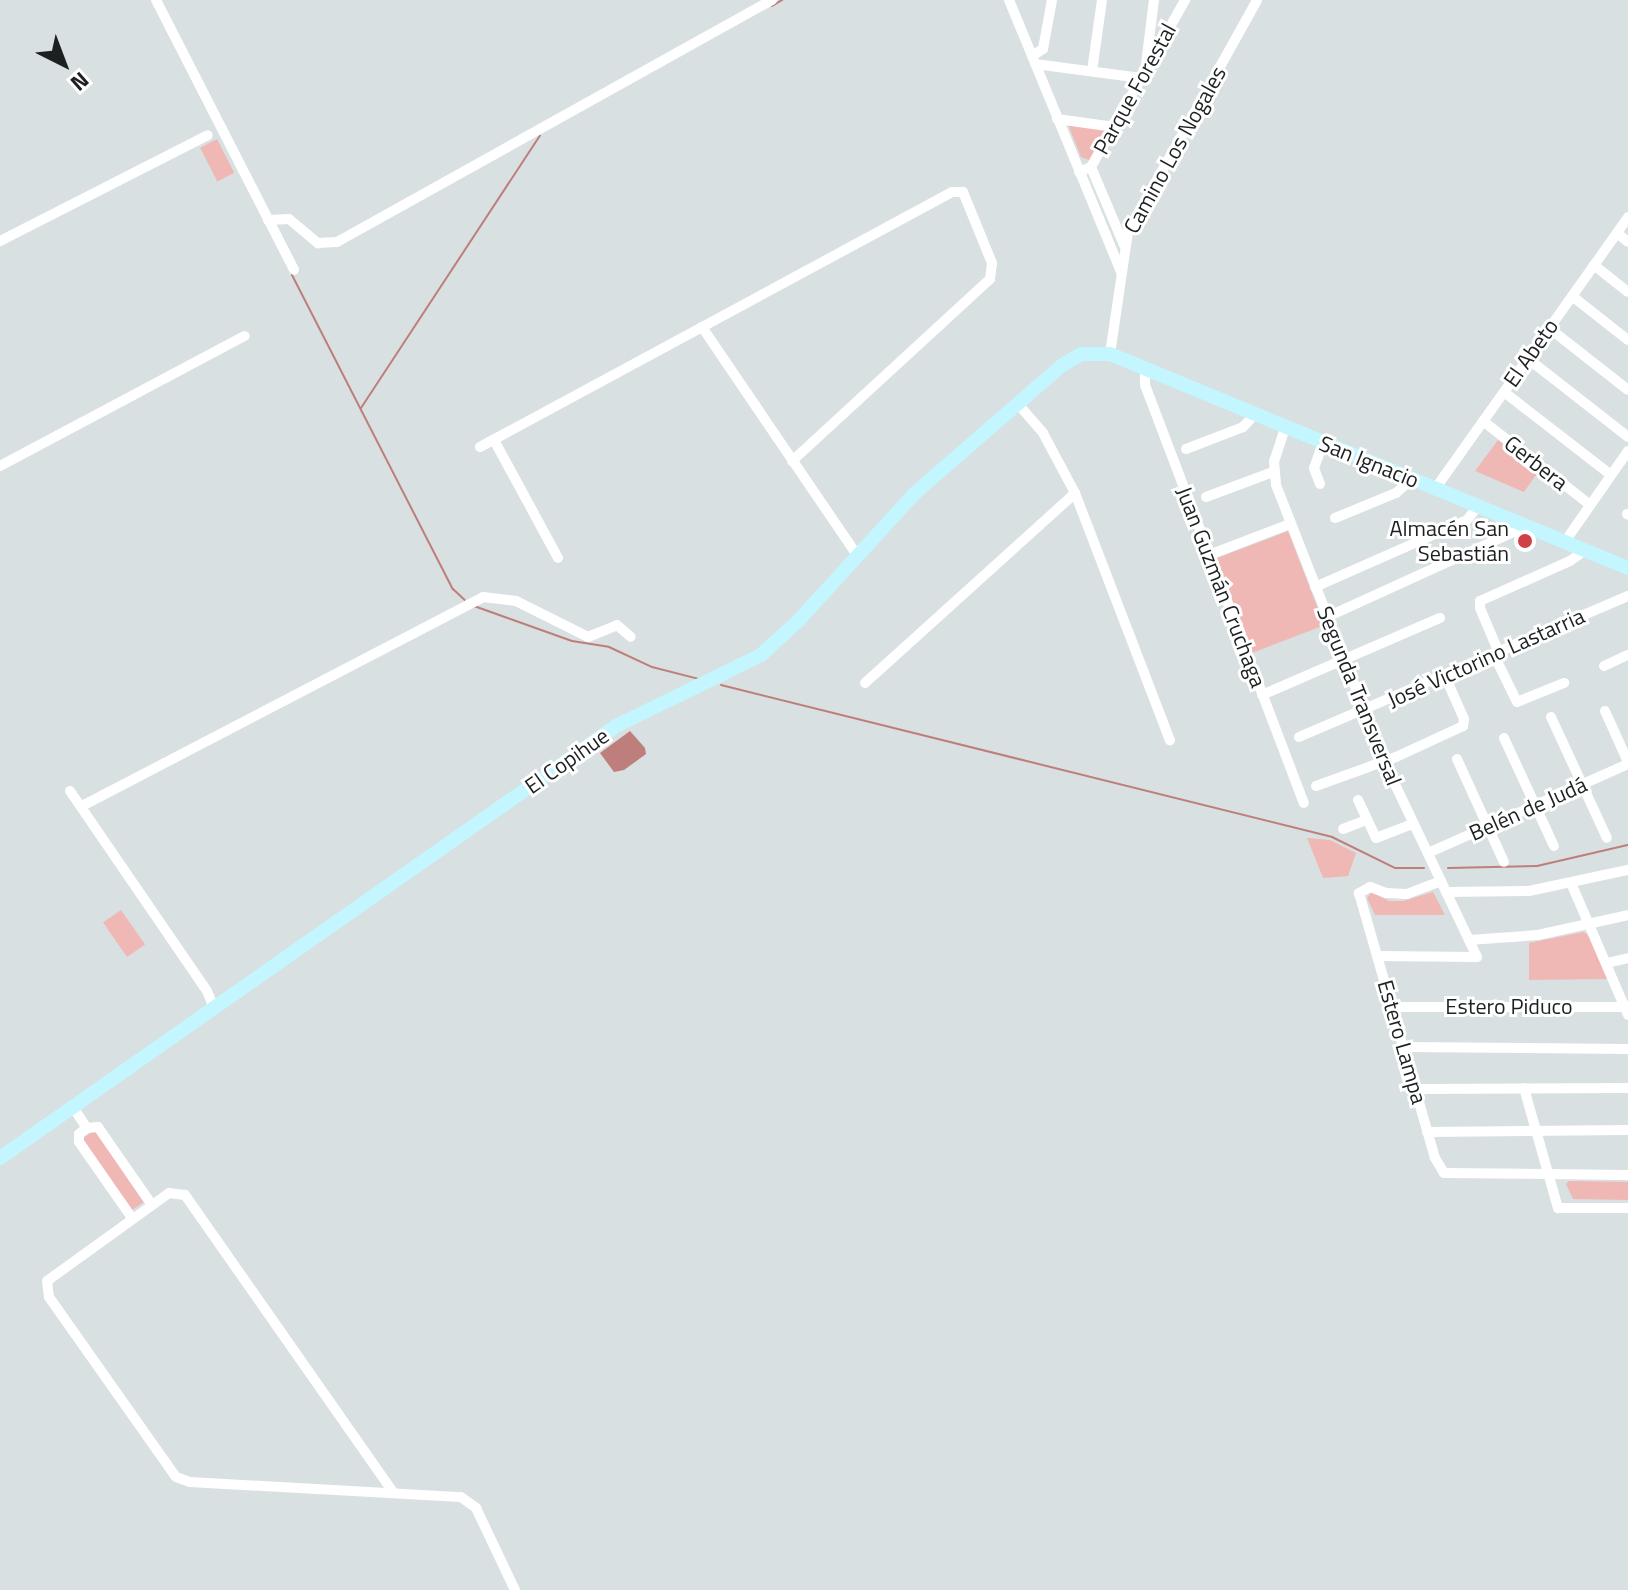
<!DOCTYPE html>
<html>
<head>
<meta charset="utf-8">
<style>
	body { margin:0 }
	#map { position:relative; width:1628px; height:1590px; overflow:hidden; background:#d8e0e1; font-family:"Titillium Web",sans-serif }
	div>[style] { position:absolute }
	[style*='--x'] { left:calc(var(--x)*1px); top:calc(var(--y)*1px); width:calc(var(--w)*1px); rotate:calc(var(--a)*1deg) }
	.green>* { inset:0; background:#f0b8b5; transform-origin:0 0 }
	.water>* { inset:0; background:#be7e7b }
	.stream>* { height:2px; margin:-1px; padding:0 1px; transform-origin:1px; border-radius:1px; background:#be7e7b }
	.minor>* { height:10px; margin:-5px; padding:0 5px; transform-origin:5px; border-radius:5px; background:#fff }
	.secondary>* { height:14px; margin:-7px; padding:0 7px; transform-origin:7px; border-radius:7px; background:#c3f6ff }
	.dots>* { width:22px; height:22px; translate:-50% -50%; box-sizing:border-box; border:4px solid #fff; border-radius:50% }
	span { translate:-50% -50%; white-space:nowrap; text-align:center; line-height:1.15; -webkit-text-stroke:6px #fff; paint-order:stroke }
	.street-label { font-size:22px; color:#1d2021 }
	.poi-label { font-size:22px; color:#1d2021 }
	.right { translate:-100% -50%; text-align:right }
	.north { position:absolute; left:24px; top:24px; width:80px; height:80px; -webkit-text-stroke:6px #fff; paint-order:stroke; rotate:138deg; font-size:22px; font-weight:700; line-height:32px; text-align:center; color:#1d2021 }
	.north::after { content:''; display:block; margin:auto; width:28px; height:36px; background:#1d2021; clip-path:polygon(50% 0,100% 100%,50% 72%,0 100%) }
</style>
</head>
<body>
<div id="map">
	<div class="green">
		<i style="clip-path:polygon(1067px 122px,1106px 130px,1089px 160px,1081px 157px)"></i>
		<i style="left:217px;top:139px;width:38px;height:19px;rotate:63deg"></i>
		<i style="clip-path:polygon(1498px 440px,1538px 472px,1524px 492px,1475px 471px)"></i>
		<i style="left:1288px;top:531px;width:101px;height:77px;rotate:69deg"></i>
		<i style="clip-path:polygon(1307px 838px,1330px 840px,1356px 853px,1348px 876px,1323px 878px)"></i>
		<i style="clip-path:polygon(1372px 892px,1389px 901px,1403px 901px,1433px 892px,1445px 915px,1375px 915px,1367px 898px)"></i>
		<i style="left:121px;top:910px;width:42px;height:22px;rotate:55deg"></i>
		<i style="clip-path:polygon(1583px 932px,1589px 935px,1609px 979px,1529px 980px,1529px 943px)"></i>
		<i style="left:95px;top:1130px;width:87px;height:15px;rotate:56deg"></i>
		<i style="clip-path:polygon(1569px 1181px,1628px 1182px,1628px 1200px,1573px 1199px,1566px 1184px)"></i>
	</div>
	<div class="water">
		<i style="clip-path:polygon(630px 731px,645px 748px,646px 754px,624px 770px,614px 772px,600px 753px)"></i>
	</div>
	<div class="stream">
		<i style="--x:772;--y:6;--w:12;--a:-31"></i>
		<i style="--x:292;--y:275;--w:353;--a:62.9"></i>
		<i style="--x:453;--y:589;--w:16;--a:43"></i>
		<i style="--x:361;--y:408;--w:326;--a:-56.7"></i>
		<i style="--x:474;--y:606;--w:104;--a:19.7"></i>
		<i style="--x:572;--y:641;--w:37;--a:9"></i>
		<i style="--x:609;--y:647;--w:47;--a:24.9"></i>
		<i style="--x:652;--y:667;--w:49;--a:14.3"></i>
		<i style="--x:721;--y:685;--w:630;--a:13.97"></i>
		<i style="--x:1332;--y:837;--w:70;--a:26.2"></i>
		<i style="--x:1395;--y:868;--w:29;--a:0"></i>
		<i style="--x:1448;--y:868;--w:89;--a:-1.3"></i>
		<i style="--x:1537;--y:866;--w:93;--a:-13"></i>
	</div>
	<div class="minor">
		<i style="--x:156;--y:0;--w:303;--a:62.9"></i>
		<i style="--x:1009;--y:0;--w:294;--a:67.6"></i>
		<i style="--x:1032;--y:56;--w:13;--a:-32"></i>
		<i style="--x:1043;--y:49;--w:50;--a:-79.6"></i>
		<i style="--x:1035;--y:64;--w:107;--a:7.5"></i>
		<i style="--x:1146;--y:64;--w:64;--a:-82.9"></i>
		<i style="--x:1092;--y:71;--w:72;--a:-82"></i>
		<i style="--x:1057;--y:119;--w:58;--a:8"></i>
		<i style="--x:1091;--y:167;--w:85;--a:67.1"></i>
		<i style="--x:1079;--y:172;--w:13;--a:-23"></i>
		<i style="--x:1091;--y:167;--w:192;--a:-60.6"></i>
		<i style="--x:268;--y:220;--w:21;--a:-3"></i>
		<i style="--x:289;--y:219;--w:38;--a:40"></i>
		<i style="--x:318;--y:243;--w:19;--a:-3"></i>
		<i style="--x:337;--y:242;--w:498;--a:-29.1"></i>
		<i style="--x:1617;--y:233;--w:14;--a:39"></i>
		<i style="--x:0;--y:241;--w:233;--a:-27"></i>
		<i style="--x:1594;--y:265;--w:43;--a:38.5"></i>
		<i style="--x:1572;--y:296;--w:71;--a:38.2"></i>
		<i style="--x:702;--y:327;--w:276;--a:55.8"></i>
		<i style="--x:1549;--y:328;--w:100;--a:38.1"></i>
		<i style="--x:1110;--y:354;--w:123;--a:-81.6"></i>
		<i style="--x:1128;--y:232;--w:265;--a:-60.9"></i>
		<i style="--x:1527;--y:358;--w:128;--a:38"></i>
		<i style="--x:1145;--y:370;--w:15;--a:90"></i>
		<i style="--x:1145;--y:385;--w:447;--a:69.2"></i>
		<i style="--x:1504;--y:392;--w:135;--a:37.8"></i>
		<i style="--x:1018;--y:404;--w:38;--a:49"></i>
		<i style="--x:1043;--y:433;--w:68;--a:61.9"></i>
		<i style="--x:1075;--y:493;--w:265;--a:69"></i>
		<i style="--x:1483;--y:421;--w:136;--a:38.1"></i>
		<i style="--x:1285;--y:428;--w:35;--a:108"></i>
		<i style="--x:1274;--y:461;--w:24;--a:85"></i>
		<i style="--x:1276;--y:485;--w:296;--a:68.6"></i>
		<i style="--x:1384;--y:761;--w:217;--a:64.6"></i>
		<i style="--x:1477;--y:957;--w:100;--a:-179.4"></i>
		<i style="--x:494;--y:440;--w:134;--a:61.5"></i>
		<i style="--x:480;--y:447;--w:536;--a:-28.38"></i>
		<i style="--x:952;--y:192;--w:11;--a:0"></i>
		<i style="--x:963;--y:192;--w:77;--a:67.8"></i>
		<i style="--x:992;--y:263;--w:16;--a:97"></i>
		<i style="--x:990;--y:279;--w:269;--a:137.4"></i>
		<i style="--x:1186;--y:449;--w:61;--a:-21.1"></i>
		<i style="--x:1243;--y:427;--w:16;--a:-47"></i>
		<i style="--x:0;--y:466;--w:277;--a:-28"></i>
		<i style="--x:1320;--y:484;--w:17;--a:-111"></i>
		<i style="--x:1314;--y:468;--w:27;--a:-70"></i>
		<i style="--x:1435;--y:489;--w:334;--a:-54.6"></i>
		<i style="--x:1206;--y:497;--w:72;--a:-20.5"></i>
		<i style="--x:1627;--y:514;--w:1;--a:45"></i>
		<i style="--x:1335;--y:518;--w:66;--a:-22.3"></i>
		<i style="--x:1396;--y:493;--w:21;--a:-41"></i>
		<i style="--x:1564;--y:543;--w:112;--a:-55.2"></i>
		<i style="--x:1209;--y:555;--w:87;--a:-20.9"></i>
		<i style="--x:1315;--y:587;--w:166;--a:-23.8"></i>
		<i style="--x:1467;--y:520;--w:18;--a:-52"></i>
		<i style="--x:1327;--y:617;--w:220;--a:-24.5"></i>
		<i style="--x:1499;--y:653;--w:49;--a:-112.9"></i>
		<i style="--x:1480;--y:608;--w:7;--a:-90"></i>
		<i style="--x:1480;--y:601;--w:98;--a:-24"></i>
		<i style="--x:1570;--y:561;--w:19;--a:-36"></i>
		<i style="--x:1494;--y:655;--w:52;--a:63.9"></i>
		<i style="--x:1517;--y:702;--w:51;--a:-22"></i>
		<i style="--x:1604;--y:666;--w:26;--a:-25"></i>
		<i style="--x:865;--y:683;--w:283;--a:-42.1"></i>
		<i style="--x:1262;--y:695;--w:194;--a:-23.4"></i>
		<i style="--x:1605;--y:711;--w:56;--a:65.7"></i>
		<i style="--x:1551;--y:717;--w:133;--a:65.2"></i>
		<i style="--x:1299;--y:737;--w:358;--a:-23.2"></i>
		<i style="--x:1504;--y:738;--w:119;--a:65.2"></i>
		<i style="--x:1457;--y:759;--w:113;--a:65.5"></i>
		<i style="--x:1316;--y:786;--w:85;--a:-19.9"></i>
		<i style="--x:1396;--y:757;--w:74;--a:-24.8"></i>
		<i style="--x:1463;--y:726;--w:7;--a:-82"></i>
		<i style="--x:1464;--y:719;--w:47;--a:-113.8"></i>
		<i style="--x:70;--y:791;--w:242;--a:55.6"></i>
		<i style="--x:207;--y:991;--w:16;--a:68"></i>
		<i style="--x:1358;--y:800;--w:42;--a:64.7"></i>
		<i style="--x:1376;--y:838;--w:40;--a:-21"></i>
		<i style="--x:82;--y:806;--w:452;--a:-27.5"></i>
		<i style="--x:483;--y:597;--w:33;--a:7"></i>
		<i style="--x:516;--y:601;--w:80;--a:26.6"></i>
		<i style="--x:588;--y:637;--w:31;--a:-22"></i>
		<i style="--x:617;--y:625;--w:18;--a:41"></i>
		<i style="--x:1343;--y:829;--w:26;--a:-21"></i>
		<i style="--x:1428;--y:853;--w:219;--a:-24"></i>
		<i style="--x:1441;--y:881;--w:36;--a:159"></i>
		<i style="--x:1407;--y:894;--w:21;--a:-177"></i>
		<i style="--x:1386;--y:893;--w:17;--a:-159"></i>
		<i style="--x:1370;--y:887;--w:13;--a:151"></i>
		<i style="--x:1359;--y:893;--w:276;--a:74"></i>
		<i style="--x:1435;--y:1158;--w:17;--a:59"></i>
		<i style="--x:1444;--y:1173;--w:184;--a:0.6"></i>
		<i style="--x:1571;--y:883;--w:144;--a:66.6"></i>
		<i style="--x:1446;--y:892;--w:83;--a:-0.7"></i>
		<i style="--x:1529;--y:891;--w:101;--a:-12"></i>
		<i style="--x:1469;--y:940;--w:69;--a:-4.1"></i>
		<i style="--x:1538;--y:935;--w:92;--a:-12.5"></i>
		<i style="--x:1607;--y:963;--w:22;--a:-13"></i>
		<i style="--x:1392;--y:1007;--w:236;--a:0"></i>
		<i style="--x:1403;--y:1047;--w:225;--a:0.5"></i>
		<i style="--x:1524;--y:1088;--w:125;--a:74.2"></i>
		<i style="--x:1558;--y:1208;--w:70;--a:0"></i>
		<i style="--x:1415;--y:1089;--w:213;--a:-0.3"></i>
		<i style="--x:72;--y:1106;--w:27;--a:56"></i>
		<i style="--x:1427;--y:1132;--w:201;--a:-0.6"></i>
		<i style="--x:132;--y:1218;--w:93;--a:-124.9"></i>
		<i style="--x:79;--y:1142;--w:8;--a:-90"></i>
		<i style="--x:79;--y:1134;--w:10;--a:-37"></i>
		<i style="--x:87;--y:1128;--w:11;--a:-5"></i>
		<i style="--x:98;--y:1127;--w:95;--a:55.3"></i>
		<i style="--x:393;--y:1492;--w:363;--a:-125"></i>
		<i style="--x:185;--y:1195;--w:16;--a:-173"></i>
		<i style="--x:169;--y:1193;--w:150;--a:144.2"></i>
		<i style="--x:47;--y:1281;--w:16;--a:83"></i>
		<i style="--x:49;--y:1297;--w:220;--a:54.8"></i>
		<i style="--x:176;--y:1477;--w:15;--a:20"></i>
		<i style="--x:190;--y:1482;--w:271;--a:3.2"></i>
		<i style="--x:461;--y:1497;--w:19;--a:36"></i>
		<i style="--x:476;--y:1508;--w:91;--a:64.6"></i>
	</div>
	<div class="secondary">
		<i style="--x:0;--y:1158;--w:752;--a:-35.04"></i>
		<i style="--x:616;--y:726;--w:161;--a:-26.1"></i>
		<i style="--x:761;--y:655;--w:52;--a:-42.6"></i>
		<i style="--x:799;--y:620;--w:172;--a:-47.6"></i>
		<i style="--x:915;--y:493;--w:194;--a:-41"></i>
		<i style="--x:1061;--y:366;--w:23;--a:-31"></i>
		<i style="--x:1081;--y:354;--w:29;--a:0"></i>
		<i style="--x:1110;--y:354;--w:560;--a:22.45"></i>
	</div>
	<div class="dots">
		<i style="left:1525px;top:541px;background:#d04048"></i>
	</div>
	<div class="street-label">
		<span style="left:1135px;top:89px;rotate:-61deg">Parque Forestal</span>
		<span style="left:1175px;top:150px;rotate:-61deg">Camino Los Nogales</span>
		<span style="left:1531px;top:353px;rotate:-55deg">El Abeto</span>
		<span style="left:1369px;top:462px;rotate:22deg">San Ignacio</span>
		<span style="left:1536px;top:463px;rotate:38deg">Gerbera</span>
		<span style="left:1221px;top:587px;rotate:69deg">Juan Guzmán Cruchaga</span>
		<span style="left:1486px;top:658px;rotate:-24deg">José Victorino Lastarria</span>
		<span style="left:1359px;top:696px;rotate:68deg">Segunda Transversal</span>
		<span style="left:567px;top:761px;rotate:-35deg">El Copihue</span>
		<span style="left:1528px;top:809px;rotate:-24deg">Belén de Judá</span>
		<span style="left:1509px;top:1007px">Estero Piduco</span>
		<span style="left:1402px;top:1042px;rotate:74deg">Estero Lampa</span>
	</div>
	<div class="poi-label">
		<span class="right" style="left:1509px;top:541px">Almacén San<br>Sebastián</span>
	</div>
	<div class="north">N</div>
</div>
</body>
</html>
